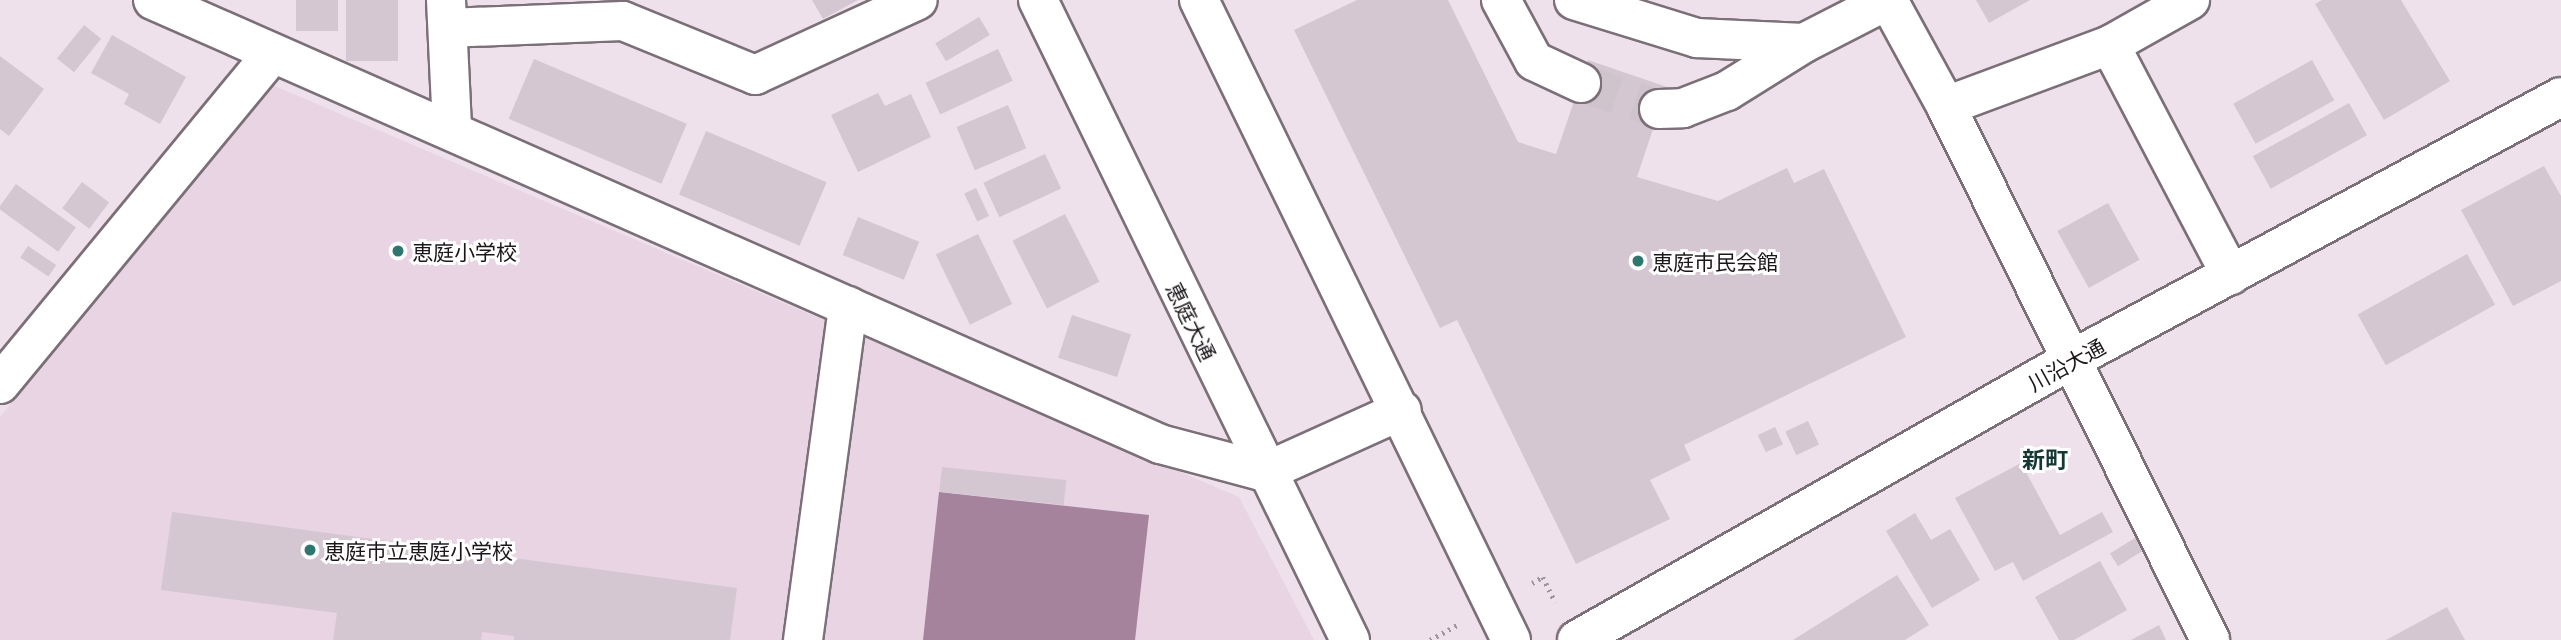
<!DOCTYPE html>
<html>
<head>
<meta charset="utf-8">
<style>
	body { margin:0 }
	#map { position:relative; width:2561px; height:640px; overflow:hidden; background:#efe1ec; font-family:Georgia,"Noto Sans JP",serif }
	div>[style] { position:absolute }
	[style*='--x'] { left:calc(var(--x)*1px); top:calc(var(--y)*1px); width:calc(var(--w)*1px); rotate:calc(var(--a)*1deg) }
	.built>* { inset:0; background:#e8d4e3 }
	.water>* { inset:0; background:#a5839d }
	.building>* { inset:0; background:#d5c7d1; transform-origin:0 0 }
	.minor-tunnel>* { height:38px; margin-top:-19px; transform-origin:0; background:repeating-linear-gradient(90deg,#cfc3cc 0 38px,transparent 0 57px) }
	.path>* { height:4.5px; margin-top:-2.25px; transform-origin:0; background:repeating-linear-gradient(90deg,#9e949c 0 2px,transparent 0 7px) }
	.roads { filter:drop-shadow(2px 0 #7b6f78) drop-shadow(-2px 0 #7b6f78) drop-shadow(0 2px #7b6f78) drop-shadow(0 -2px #7b6f78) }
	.minor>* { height:38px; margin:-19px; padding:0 19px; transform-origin:19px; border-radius:19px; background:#fff }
	.dots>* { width:19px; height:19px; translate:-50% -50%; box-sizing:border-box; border:4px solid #fff; border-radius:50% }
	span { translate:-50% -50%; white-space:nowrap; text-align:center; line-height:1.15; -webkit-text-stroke:6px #fff; paint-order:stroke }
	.poi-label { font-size:21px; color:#1b161a }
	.left { translate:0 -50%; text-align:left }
	.street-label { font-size:21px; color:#1b161a }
	.neighbourhood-label { font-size:23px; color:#163733; font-weight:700 }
</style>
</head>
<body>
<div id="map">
	<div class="built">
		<i style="clip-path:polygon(270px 84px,1239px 497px,1314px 640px,0 640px,0 417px)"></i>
	</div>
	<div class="water">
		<i style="clip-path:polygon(939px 492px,1149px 515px,1135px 640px,923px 640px)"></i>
	</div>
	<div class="building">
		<i style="left:296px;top:0;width:42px;height:31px"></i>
		<i style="left:346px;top:0;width:52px;height:61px"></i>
		<i style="clip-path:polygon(812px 0,858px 0,823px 19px)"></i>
		<i style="clip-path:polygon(1357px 0,1448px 0,1518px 142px,1556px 154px,1588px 60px,1667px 87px,1637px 177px,1718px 201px,1787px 168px,1794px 183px,1824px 169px,1906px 337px,1684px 445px,1691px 460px,1650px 480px,1670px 519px,1576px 564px,1457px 320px,1440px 328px,1294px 30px)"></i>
		<i style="clip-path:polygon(1976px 0,2030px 0,1989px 23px)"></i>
		<i style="clip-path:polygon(2322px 0,2401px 0,2450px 81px,2384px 120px,2315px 4px)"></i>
		<i style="left:979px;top:17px;width:21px;height:51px;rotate:59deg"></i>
		<i style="left:84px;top:25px;width:22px;height:43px;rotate:39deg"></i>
		<i style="clip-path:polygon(112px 35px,186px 77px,160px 124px,124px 104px,129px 94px,91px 73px)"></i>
		<i style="left:998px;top:49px;width:35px;height:80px;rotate:65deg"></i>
		<i style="clip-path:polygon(0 56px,44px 89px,9px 136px,0 129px)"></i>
		<i style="left:534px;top:59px;width:166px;height:65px;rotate:23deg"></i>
		<i style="left:2312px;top:60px;width:46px;height:90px;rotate:61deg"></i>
		<i style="clip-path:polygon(878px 93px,885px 106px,911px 94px,931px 137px,858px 172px,831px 115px)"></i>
		<i style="left:2349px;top:103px;width:37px;height:110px;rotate:61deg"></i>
		<i style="left:1008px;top:105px;width:47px;height:56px;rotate:67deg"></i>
		<i style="left:706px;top:131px;width:131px;height:69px;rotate:23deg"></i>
		<i style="left:1045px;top:154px;width:38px;height:68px;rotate:65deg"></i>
		<i style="clip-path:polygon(2544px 166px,2561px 196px,2561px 281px,2513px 306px,2461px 210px)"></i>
		<i style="left:82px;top:182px;width:34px;height:33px;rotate:37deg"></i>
		<i style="left:16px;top:184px;width:74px;height:30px;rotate:36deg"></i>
		<i style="left:976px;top:188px;width:31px;height:13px;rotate:65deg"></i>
		<i style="left:2108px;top:203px;width:65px;height:58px;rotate:61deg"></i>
		<i style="left:1065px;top:214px;width:76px;height:59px;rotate:63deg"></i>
		<i style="left:858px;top:217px;width:66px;height:41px;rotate:22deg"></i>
		<i style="left:978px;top:234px;width:78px;height:47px;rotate:64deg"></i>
		<i style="left:28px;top:246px;width:34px;height:14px;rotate:34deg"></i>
		<i style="left:2467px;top:254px;width:58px;height:125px;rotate:61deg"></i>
		<i style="left:1072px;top:315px;width:62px;height:45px;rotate:18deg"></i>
		<i style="left:1808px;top:421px;width:26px;height:25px;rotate:65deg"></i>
		<i style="left:1775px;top:427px;width:19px;height:19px;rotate:65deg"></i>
		<i style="clip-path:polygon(2021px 463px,2060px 535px,2102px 512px,2113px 532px,2023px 581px,2013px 562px,1995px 571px,1955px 498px)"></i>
		<i style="left:942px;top:467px;width:125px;height:25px;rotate:6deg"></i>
		<i style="clip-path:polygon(172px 512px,737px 588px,730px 640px,514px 640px,514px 636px,482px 632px,481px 640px,333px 640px,337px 613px,161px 590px)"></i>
		<i style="clip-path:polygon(1915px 513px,1931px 540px,1950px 529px,1980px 580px,1932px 608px,1886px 531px)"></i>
		<i style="left:2138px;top:536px;width:15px;height:33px;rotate:58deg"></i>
		<i style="clip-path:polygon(2100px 561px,2127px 610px,2074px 640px,2059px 640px,2035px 597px)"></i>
		<i style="clip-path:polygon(1897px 575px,1929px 625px,1905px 640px,1793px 640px)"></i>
		<i style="clip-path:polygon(2447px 607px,2465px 640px,2386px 640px)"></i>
		<i style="clip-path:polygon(2159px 625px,2166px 640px,2131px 640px)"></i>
	</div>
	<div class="minor-tunnel">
		<i style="--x:1581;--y:83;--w:82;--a:18.4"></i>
	</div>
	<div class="path">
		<i style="--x:1532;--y:583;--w:13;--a:-29"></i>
		<i style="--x:1543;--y:577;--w:28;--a:64"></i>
		<i style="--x:1430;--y:640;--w:31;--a:-29"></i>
	</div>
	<div class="roads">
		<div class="minor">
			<i style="--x:153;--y:0;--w:1101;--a:23.79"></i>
			<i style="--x:1160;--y:444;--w:109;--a:14.9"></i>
			<i style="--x:1265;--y:472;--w:150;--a:-24.3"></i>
			<i style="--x:446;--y:0;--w:128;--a:87.3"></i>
			<i style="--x:1038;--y:0;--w:712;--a:64.01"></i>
			<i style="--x:1199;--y:0;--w:712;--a:64.01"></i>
			<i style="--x:1501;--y:0;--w:69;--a:61.6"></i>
			<i style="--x:1534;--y:61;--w:52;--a:25.1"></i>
			<i style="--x:1574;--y:0;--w:129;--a:17.2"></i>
			<i style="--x:1697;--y:38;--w:107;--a:2.7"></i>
			<i style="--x:1804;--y:43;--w:94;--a:-27.1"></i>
			<i style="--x:1888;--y:0;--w:121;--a:61.3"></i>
			<i style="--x:1946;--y:106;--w:596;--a:63.69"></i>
			<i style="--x:448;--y:28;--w:175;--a:-2.3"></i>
			<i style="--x:623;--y:21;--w:143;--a:22.2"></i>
			<i style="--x:755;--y:75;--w:179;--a:-24.7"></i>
			<i style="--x:2110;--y:45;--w:92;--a:-29.4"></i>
			<i style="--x:1946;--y:106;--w:175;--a:-20.4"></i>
			<i style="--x:2110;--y:45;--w:260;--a:62.3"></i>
			<i style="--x:1659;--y:109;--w:24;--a:-2"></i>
			<i style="--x:1683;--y:108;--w:47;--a:-21.1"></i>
			<i style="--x:1727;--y:91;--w:91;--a:-31.9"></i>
			<i style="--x:0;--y:384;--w:425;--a:-50.5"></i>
			<i style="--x:803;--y:640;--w:337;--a:-82.3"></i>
			<i style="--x:1577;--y:640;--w:566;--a:-29.56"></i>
			<i style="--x:2069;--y:361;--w:558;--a:-28.22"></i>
		</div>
	</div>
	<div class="dots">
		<i style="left:398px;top:251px;background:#2f766e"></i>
		<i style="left:1638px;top:261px;background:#2f766e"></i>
		<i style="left:310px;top:550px;background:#2f766e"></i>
	</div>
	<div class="poi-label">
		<span class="left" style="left:412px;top:251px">恵庭小学校</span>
		<span class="left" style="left:1652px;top:261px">恵庭市民会館</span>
		<span class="left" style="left:324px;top:550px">恵庭市立恵庭小学校</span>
	</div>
	<div class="street-label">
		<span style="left:1192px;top:321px;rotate:64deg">恵庭大通</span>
		<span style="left:2066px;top:364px;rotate:-29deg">川沿大通</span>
	</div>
	<div class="neighbourhood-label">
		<span style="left:2045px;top:458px">新町</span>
	</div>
</div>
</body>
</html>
